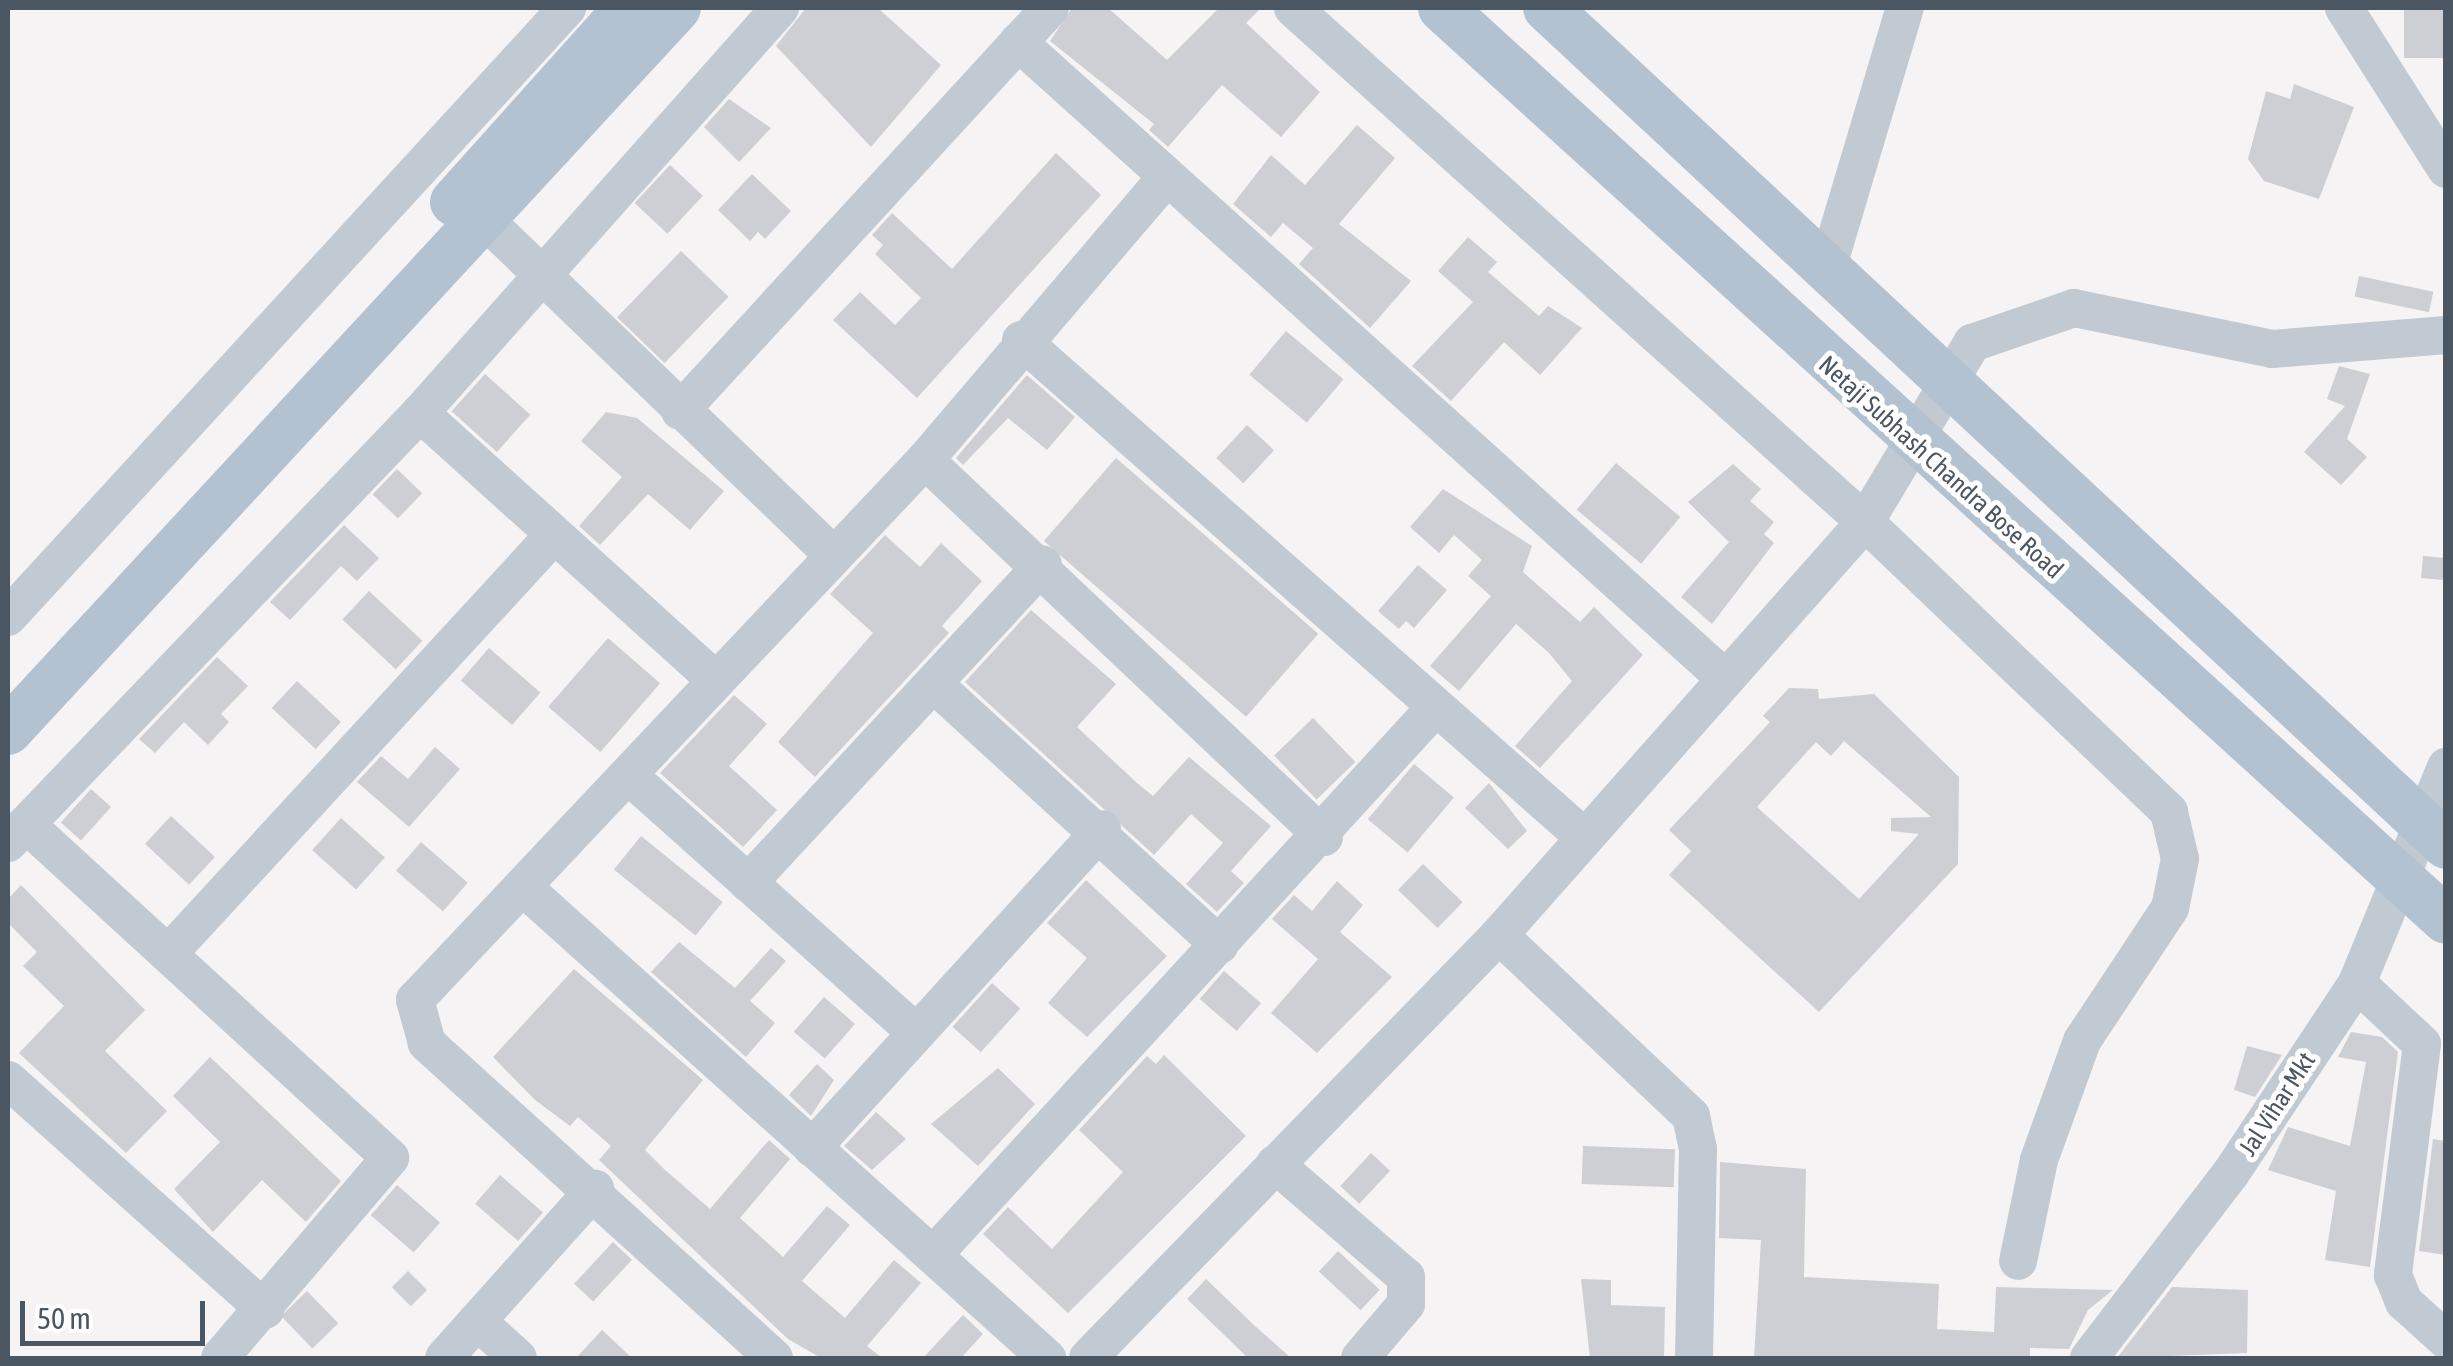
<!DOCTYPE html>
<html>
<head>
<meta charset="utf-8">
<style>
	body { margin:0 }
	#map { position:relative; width:2453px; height:1366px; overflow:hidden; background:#f5f3f3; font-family:"Asap Condensed",sans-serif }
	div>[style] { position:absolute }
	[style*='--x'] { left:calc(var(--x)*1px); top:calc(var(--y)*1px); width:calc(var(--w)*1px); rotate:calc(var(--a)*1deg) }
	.building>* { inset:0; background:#cdcfd5; transform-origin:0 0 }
	.minor>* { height:38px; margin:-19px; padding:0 19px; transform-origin:19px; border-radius:19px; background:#c1cad2 }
	.major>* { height:48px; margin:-24px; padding:0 24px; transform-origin:24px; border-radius:24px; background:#b3c2d1 }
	span { translate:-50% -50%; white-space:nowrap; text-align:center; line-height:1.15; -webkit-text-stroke:10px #fff; paint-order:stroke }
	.street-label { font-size:25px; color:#4a5661 }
	.frame { position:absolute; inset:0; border:10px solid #4a5661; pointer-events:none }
	.scale { position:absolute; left:20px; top:1301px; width:185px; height:45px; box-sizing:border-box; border:5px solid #4a5661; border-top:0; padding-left:12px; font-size:30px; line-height:35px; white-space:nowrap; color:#4a5661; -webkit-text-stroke:8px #fff; paint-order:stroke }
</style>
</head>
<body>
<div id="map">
	<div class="building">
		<i style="clip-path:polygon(806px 8px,878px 8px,941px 65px,871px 147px,776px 46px)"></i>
		<i style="clip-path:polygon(1072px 8px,1108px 8px,1167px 60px,1219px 8px,1261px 8px,1246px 23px,1320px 92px,1281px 137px,1222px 85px,1168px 147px,1149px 130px,1154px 124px,1050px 41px)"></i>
		<i style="left:2404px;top:8px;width:42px;height:50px"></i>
		<i style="clip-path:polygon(2294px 84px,2354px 107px,2319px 199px,2264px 181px,2248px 159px,2266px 91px,2290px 99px)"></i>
		<i style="clip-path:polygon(729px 99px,771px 128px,739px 162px,704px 127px)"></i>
		<i style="clip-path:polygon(1357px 125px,1395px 158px,1339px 224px,1411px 281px,1370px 328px,1299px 264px,1313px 248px,1283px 223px,1271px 237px,1233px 204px,1271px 155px,1305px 185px)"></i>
		<i style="clip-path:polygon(1056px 153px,1101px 195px,917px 398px,833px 320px,860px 292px,895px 325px,921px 298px,875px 254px,883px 245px,872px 235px,892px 213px,952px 269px)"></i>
		<i style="left:670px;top:165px;width:45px;height:52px;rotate:43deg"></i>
		<i style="clip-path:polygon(752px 174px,791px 211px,765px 239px,758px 232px,750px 241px,718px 210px)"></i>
		<i style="clip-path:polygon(1468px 237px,1497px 262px,1488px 272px,1539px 316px,1548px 306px,1582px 328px,1540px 375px,1504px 342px,1451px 401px,1412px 366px,1473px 302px,1438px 271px)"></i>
		<i style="left:681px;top:251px;width:66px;height:92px;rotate:44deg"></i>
		<i style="left:2359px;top:276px;width:76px;height:21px;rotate:12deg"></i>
		<i style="left:1286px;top:331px;width:75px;height:57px;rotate:40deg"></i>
		<i style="clip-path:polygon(2339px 366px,2370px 374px,2347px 439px,2367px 457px,2341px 485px,2304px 452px,2345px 406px,2327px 399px)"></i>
		<i style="left:485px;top:374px;width:61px;height:50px;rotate:42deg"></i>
		<i style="clip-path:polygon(1027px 375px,1075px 417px,1047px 450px,1008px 418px,963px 465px,956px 458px)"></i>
		<i style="clip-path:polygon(606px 412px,637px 418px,724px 491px,690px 530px,648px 494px,600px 545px,579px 526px,622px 477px,581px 441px)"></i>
		<i style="left:1247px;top:425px;width:37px;height:45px;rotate:43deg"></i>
		<i style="left:1116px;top:458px;width:268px;height:110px;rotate:41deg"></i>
		<i style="left:1616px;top:463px;width:84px;height:61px;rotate:40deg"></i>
		<i style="clip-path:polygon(1733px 464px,1761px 489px,1750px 501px,1774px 522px,1764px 534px,1774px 543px,1712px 624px,1681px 597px,1729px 542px,1688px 502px)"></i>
		<i style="left:397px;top:469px;width:35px;height:35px;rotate:44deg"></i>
		<i style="clip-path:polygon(1443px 489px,1532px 546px,1523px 572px,1580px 622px,1594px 607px,1643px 655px,1540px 768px,1515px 746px,1572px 681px,1549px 653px,1516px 624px,1459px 691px,1430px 666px,1491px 596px,1468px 576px,1482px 560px,1454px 535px,1439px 553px,1410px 527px)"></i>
		<i style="clip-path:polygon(344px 525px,379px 558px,357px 581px,341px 566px,290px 620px,270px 602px)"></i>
		<i style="clip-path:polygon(885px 535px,920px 567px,941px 543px,982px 581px,942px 626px,949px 633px,815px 777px,778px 742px,873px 633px,830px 594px)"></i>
		<i style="left:2423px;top:556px;width:23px;height:22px;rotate:5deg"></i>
		<i style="clip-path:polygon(1418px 565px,1447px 590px,1414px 628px,1406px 621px,1399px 629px,1378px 611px)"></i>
		<i style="left:369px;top:591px;width:73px;height:39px;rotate:43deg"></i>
		<i style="clip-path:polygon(1031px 610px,1116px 684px,1077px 727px,1137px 783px,1153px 796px,1189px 757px,1271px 826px,1231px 871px,1244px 883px,1217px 912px,1186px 884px,1223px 843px,1191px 814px,1154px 855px,965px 682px)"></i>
		<i style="left:608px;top:638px;width:69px;height:91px;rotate:41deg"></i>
		<i style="left:489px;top:648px;width:68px;height:43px;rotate:41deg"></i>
		<i style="clip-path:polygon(217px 657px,248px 686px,221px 714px,229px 722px,208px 745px,184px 722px,155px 753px,139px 739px)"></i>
		<i style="left:297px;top:681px;width:60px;height:37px;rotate:43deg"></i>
		<i style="clip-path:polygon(evenodd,1789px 688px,1818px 689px,1819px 699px,1874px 694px,1959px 777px,1958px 864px,1819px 1012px,1669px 875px,1691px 851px,1669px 830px,1770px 722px,1763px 716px,1789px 688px,1844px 741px,1931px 817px,1891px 818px,1891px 831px,1919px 834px,1859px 899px,1757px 807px,1816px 742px,1831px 756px,1844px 741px)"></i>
		<i style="clip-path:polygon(734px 695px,767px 724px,729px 766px,777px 810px,743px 847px,660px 773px)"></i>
		<i style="left:1313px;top:718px;width:61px;height:54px;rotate:46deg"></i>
		<i style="clip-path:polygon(435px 747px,460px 769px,409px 827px,357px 782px,381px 756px,408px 779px)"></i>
		<i style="left:1414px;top:764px;width:52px;height:72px;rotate:40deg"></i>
		<i style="clip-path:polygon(1489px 783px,1527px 831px,1508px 849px,1465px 808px)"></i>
		<i style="left:91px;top:789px;width:27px;height:45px;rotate:42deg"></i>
		<i style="left:171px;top:816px;width:60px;height:38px;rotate:43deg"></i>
		<i style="left:341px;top:818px;width:59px;height:43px;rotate:42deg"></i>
		<i style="left:641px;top:836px;width:105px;height:43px;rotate:39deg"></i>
		<i style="left:421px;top:842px;width:62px;height:38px;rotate:41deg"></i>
		<i style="left:1423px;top:864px;width:55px;height:36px;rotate:44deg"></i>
		<i style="clip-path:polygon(1086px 880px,1167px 956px,1087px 1037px,1048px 1003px,1087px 958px,1047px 923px)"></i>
		<i style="clip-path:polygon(1337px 881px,1363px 905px,1340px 932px,1392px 977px,1317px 1053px,1271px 1013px,1318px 959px,1272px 919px,1294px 895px,1312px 911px)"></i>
		<i style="clip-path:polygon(21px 885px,145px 1010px,105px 1051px,167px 1111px,126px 1153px,19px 1053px,64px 1006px,23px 966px,37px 952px,8px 923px,8px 899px)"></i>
		<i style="clip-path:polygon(679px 942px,735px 988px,771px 948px,786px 961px,750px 1001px,775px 1023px,746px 1057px,651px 972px)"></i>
		<i style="clip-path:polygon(574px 969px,703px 1080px,645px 1150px,664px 1169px,710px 1209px,769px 1140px,790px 1159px,740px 1218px,783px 1257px,827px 1206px,850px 1225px,802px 1281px,845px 1318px,894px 1260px,921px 1283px,867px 1346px,882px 1358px,821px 1358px,788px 1339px,599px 1160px,611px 1146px,578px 1117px,570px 1126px,535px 1100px,493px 1057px)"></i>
		<i style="left:1224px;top:971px;width:49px;height:37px;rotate:41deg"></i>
		<i style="left:992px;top:983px;width:38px;height:59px;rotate:42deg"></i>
		<i style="left:824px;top:997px;width:41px;height:46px;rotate:41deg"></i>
		<i style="clip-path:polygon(2351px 1032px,2382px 1037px,2398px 1052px,2370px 1267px,2325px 1260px,2336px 1191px,2268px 1170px,2288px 1127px,2350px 1146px,2366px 1062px,2338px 1057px)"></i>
		<i style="clip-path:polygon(2247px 1046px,2282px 1055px,2255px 1097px,2234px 1090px)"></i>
		<i style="clip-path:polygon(1164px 1055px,1246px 1136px,1068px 1313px,983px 1234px,1008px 1207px,1052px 1249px,1123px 1172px,1079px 1130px,1147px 1056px,1156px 1064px)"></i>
		<i style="clip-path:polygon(210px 1057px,341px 1181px,306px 1222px,262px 1180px,213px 1232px,174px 1189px,220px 1142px,173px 1096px)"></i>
		<i style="clip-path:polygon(817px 1064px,834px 1080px,811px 1116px,789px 1095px)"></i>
		<i style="clip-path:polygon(998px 1068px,1035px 1104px,978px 1166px,931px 1124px)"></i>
		<i style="clip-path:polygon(876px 1112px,906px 1139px,872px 1170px,844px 1146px)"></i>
		<i style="clip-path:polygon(2433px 1139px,2446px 1141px,2446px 1255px,2419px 1251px)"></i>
		<i style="left:1583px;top:1146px;width:92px;height:38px;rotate:2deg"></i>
		<i style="left:1371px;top:1153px;width:26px;height:45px;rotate:43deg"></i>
		<i style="clip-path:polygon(1720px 1162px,1806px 1169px,1804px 1277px,1939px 1284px,1937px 1329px,1994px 1332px,1996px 1287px,2113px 1290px,2088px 1310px,2069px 1349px,2030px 1348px,2030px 1358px,1754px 1358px,1761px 1240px,1719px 1238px)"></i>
		<i style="left:500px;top:1175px;width:57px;height:38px;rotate:41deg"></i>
		<i style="left:397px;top:1185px;width:57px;height:40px;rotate:41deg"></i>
		<i style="left:613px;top:1242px;width:26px;height:57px;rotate:43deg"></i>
		<i style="left:1338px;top:1251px;width:57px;height:28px;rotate:43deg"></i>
		<i style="left:408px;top:1271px;width:27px;height:23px;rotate:45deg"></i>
		<i style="clip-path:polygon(1206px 1279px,1255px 1326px,1291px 1358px,1248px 1358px,1187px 1299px)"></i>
		<i style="clip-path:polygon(1581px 1279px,1611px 1280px,1611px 1305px,1665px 1307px,1664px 1358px,1590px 1358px)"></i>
		<i style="clip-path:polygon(2172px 1287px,2248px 1290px,2247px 1353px,2117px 1358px)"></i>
		<i style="left:307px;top:1291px;width:45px;height:36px;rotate:46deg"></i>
		<i style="clip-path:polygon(963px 1315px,983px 1334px,961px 1358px,923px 1358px)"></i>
		<i style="clip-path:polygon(602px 1330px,632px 1358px,576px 1358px)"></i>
	</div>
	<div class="minor">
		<i style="--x:1293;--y:8;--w:769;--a:41.94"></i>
		<i style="--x:1865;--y:522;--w:420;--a:43.6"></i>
		<i style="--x:2169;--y:812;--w:48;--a:76.8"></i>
		<i style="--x:2180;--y:859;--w:50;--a:101.5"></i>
		<i style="--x:2170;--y:908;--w:159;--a:123.5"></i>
		<i style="--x:2082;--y:1041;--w:127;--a:109.9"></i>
		<i style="--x:2039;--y:1160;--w:103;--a:101.7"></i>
		<i style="--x:2344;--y:8;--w:191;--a:57.6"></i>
		<i style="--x:1018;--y:42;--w:952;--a:41.98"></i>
		<i style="--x:483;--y:218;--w:482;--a:43.9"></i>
		<i style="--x:1827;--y:269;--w:272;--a:-73.4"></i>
		<i style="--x:1021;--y:340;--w:752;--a:41.44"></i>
		<i style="--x:680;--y:411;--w:547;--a:-47.44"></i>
		<i style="--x:420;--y:413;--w:396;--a:42.1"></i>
		<i style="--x:925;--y:460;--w:549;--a:43.38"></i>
		<i style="--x:8;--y:617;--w:827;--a:-47.45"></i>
		<i style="--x:936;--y:686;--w:384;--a:42.4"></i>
		<i style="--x:628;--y:775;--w:387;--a:41.8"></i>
		<i style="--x:26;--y:824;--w:494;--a:42.5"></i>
		<i style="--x:390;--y:1158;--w:262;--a:130.4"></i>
		<i style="--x:8;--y:843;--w:596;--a:-46.22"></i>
		<i style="--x:420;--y:413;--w:542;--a:-48.37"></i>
		<i style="--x:748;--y:883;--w:434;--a:-47.2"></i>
		<i style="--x:523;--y:887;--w:705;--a:41.95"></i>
		<i style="--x:1499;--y:935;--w:264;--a:43.3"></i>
		<i style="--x:1691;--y:1116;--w:34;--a:78"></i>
		<i style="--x:1698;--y:1149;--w:209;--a:91.1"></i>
		<i style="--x:168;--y:954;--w:568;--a:-47.35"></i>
		<i style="--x:2357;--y:983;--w:89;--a:43.2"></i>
		<i style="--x:2422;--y:1044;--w:233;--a:97.2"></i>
		<i style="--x:2393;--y:1275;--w:29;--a:68"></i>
		<i style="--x:2404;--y:1302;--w:57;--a:42.1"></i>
		<i style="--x:8;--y:1080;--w:345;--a:41.8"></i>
		<i style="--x:812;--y:1148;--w:431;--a:-47.7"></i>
		<i style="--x:1275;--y:1164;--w:173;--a:40.8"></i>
		<i style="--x:1406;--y:1277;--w:27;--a:90"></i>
		<i style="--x:1406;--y:1304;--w:71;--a:130.4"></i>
		<i style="--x:935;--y:1253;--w:737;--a:-47.48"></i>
		<i style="--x:477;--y:1321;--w:55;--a:42.1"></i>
		<i style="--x:444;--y:1358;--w:227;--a:-48.2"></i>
		<i style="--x:774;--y:1358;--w:469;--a:-137.8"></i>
		<i style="--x:427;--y:1043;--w:45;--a:-105.6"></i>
		<i style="--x:415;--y:1000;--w:743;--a:-46.64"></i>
		<i style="--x:925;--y:460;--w:368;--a:-49.5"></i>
		<i style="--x:1088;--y:1358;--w:590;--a:-45.82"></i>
		<i style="--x:1499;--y:935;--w:552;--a:-48.45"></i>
		<i style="--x:1865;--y:522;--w:209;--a:-59.1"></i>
		<i style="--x:1972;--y:343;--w:108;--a:-18.9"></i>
		<i style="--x:2074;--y:308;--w:202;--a:11.7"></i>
		<i style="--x:2272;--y:349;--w:175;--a:-4.6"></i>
		<i style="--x:2089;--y:1358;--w:233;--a:-52.5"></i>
		<i style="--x:2231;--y:1173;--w:228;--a:-56.4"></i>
		<i style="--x:2357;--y:983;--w:234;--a:-67.6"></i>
	</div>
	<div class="major">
		<i style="--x:1442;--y:8;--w:1356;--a:42.25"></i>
		<i style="--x:1547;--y:8;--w:1228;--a:42.95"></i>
		<i style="--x:454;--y:202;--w:261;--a:-48.1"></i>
		<i style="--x:8;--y:731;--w:985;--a:-47.22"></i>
	</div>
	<div class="street-label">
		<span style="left:1941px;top:467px;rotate:42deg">Netaji Subhash Chandra Bose Road</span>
		<span style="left:2277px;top:1104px;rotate:-57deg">Jal Vihar Mkt</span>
	</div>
	<div class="frame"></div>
	<div class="scale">50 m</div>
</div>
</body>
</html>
